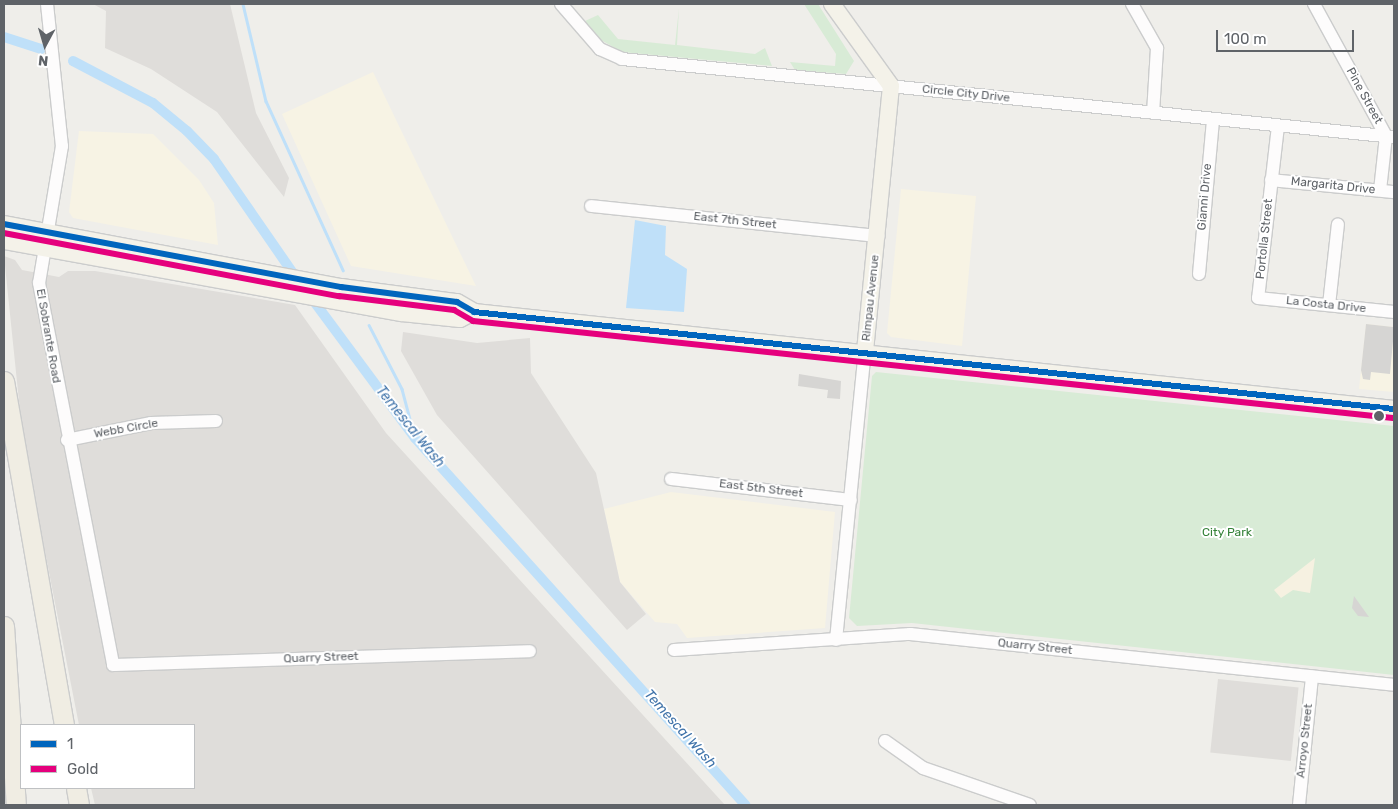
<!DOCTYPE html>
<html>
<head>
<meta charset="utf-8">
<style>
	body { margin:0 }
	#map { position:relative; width:1398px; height:809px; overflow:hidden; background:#efeeea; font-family:Rubik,sans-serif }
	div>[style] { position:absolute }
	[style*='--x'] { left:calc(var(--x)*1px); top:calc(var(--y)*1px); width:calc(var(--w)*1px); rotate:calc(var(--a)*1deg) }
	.commercial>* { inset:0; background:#f7f3e4 }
	.industrial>* { inset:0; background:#dfddda; transform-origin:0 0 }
	.green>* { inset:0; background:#d8ebd6 }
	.sand>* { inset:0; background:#f6f1e1 }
	.water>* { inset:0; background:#bfe0f9 }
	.stream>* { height:2.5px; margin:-1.25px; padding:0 1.25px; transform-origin:1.25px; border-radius:1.25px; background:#bfe0f9 }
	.canal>* { height:10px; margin:-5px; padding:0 5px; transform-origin:5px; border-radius:5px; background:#bfe0f9 }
	.building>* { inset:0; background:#d6d5d3 }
	.roads { filter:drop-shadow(1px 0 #cbcccc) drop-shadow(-1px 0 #cbcccc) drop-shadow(0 1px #cbcccc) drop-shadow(0 -1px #cbcccc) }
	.minor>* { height:12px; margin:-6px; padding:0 6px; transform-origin:6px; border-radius:6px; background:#fdfcfc }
	.major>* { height:16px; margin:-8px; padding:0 8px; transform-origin:8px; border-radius:8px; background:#f4f2e9 }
	.highway>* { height:19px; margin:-9.5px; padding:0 9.5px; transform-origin:9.5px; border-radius:9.5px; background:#f0ede3 }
	.bus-1>* { height:6px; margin:-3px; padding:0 3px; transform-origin:3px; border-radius:3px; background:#0065bd }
	.bus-2>* { height:6px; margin:-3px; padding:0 3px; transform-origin:3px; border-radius:3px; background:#e5007d }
	.dots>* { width:14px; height:14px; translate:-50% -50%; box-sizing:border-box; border:2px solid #fff; border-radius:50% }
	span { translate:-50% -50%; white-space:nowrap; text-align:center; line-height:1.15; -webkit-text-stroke:4px #fff; paint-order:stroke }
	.street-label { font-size:12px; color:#5f6368 }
	.park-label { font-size:12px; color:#348238 }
	.water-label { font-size:14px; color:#4174aa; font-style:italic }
	.frame { position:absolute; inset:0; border:5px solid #5f6368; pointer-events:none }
	.legend { position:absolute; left:20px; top:724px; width:175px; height:65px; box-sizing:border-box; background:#fff; border:1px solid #bfc1c3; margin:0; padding:6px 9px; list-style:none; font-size:15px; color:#5f6368 }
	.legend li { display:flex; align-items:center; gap:10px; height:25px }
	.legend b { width:25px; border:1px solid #bfc1c3 }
	.north { position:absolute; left:20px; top:20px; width:50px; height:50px; -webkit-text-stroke:4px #fff; paint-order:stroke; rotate:186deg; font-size:14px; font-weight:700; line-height:20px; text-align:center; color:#5f6368 }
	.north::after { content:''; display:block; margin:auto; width:18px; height:22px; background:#5f6368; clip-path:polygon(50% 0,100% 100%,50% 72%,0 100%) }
	.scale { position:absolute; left:1216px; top:30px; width:138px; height:22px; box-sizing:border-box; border:2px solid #5f6368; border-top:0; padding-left:6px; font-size:15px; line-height:18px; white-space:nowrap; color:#5f6368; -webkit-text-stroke:4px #fff; paint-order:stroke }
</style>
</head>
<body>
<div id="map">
	<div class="commercial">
		<i style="clip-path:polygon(373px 72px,476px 286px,351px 266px,282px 114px)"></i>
		<i style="clip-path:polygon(79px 131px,153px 134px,199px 180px,214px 203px,218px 245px,73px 218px,69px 212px)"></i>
		<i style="clip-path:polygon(901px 189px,976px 196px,962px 346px,891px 337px,887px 333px)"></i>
		<i style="clip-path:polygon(1366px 324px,1394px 327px,1394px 392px,1359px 389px)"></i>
		<i style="clip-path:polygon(671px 492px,835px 512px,825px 628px,687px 638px,677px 624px,655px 622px,620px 582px,604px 509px)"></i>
	</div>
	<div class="industrial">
		<i style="clip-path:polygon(93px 4px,230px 4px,256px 113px,289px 178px,284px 197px,217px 112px,151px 69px,105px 48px,106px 11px)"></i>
		<i style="clip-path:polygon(4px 256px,15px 260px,22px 270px,59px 277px,68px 271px,95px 271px,295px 305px,386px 433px,725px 805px,95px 805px,91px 788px,194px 788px,194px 725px,79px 725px,23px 440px)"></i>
		<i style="clip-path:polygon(403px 332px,477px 343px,530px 338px,531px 373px,596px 473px,620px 582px,646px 614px,627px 630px,437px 415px,401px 351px)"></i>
		<i style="left:1218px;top:679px;width:81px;height:74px;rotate:6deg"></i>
	</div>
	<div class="green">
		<i style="clip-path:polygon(804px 4px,818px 4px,854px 61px,846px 74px,795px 70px,790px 62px,835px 66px,836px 54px)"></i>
		<i style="clip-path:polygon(679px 8px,677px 45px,755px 54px,765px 48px,772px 66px,622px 52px,601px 40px,585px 21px,598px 15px,618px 39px,675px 45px)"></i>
		<i style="clip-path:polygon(876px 372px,1394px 426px,1394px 675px,912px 623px,857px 626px,849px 618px,872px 376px)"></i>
	</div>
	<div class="sand">
		<i style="clip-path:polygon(1315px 558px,1310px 593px,1293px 590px,1281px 598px,1274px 590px)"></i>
	</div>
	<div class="water">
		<i style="clip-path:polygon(635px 220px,666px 226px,665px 255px,687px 269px,684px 312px,626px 308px)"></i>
	</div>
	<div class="stream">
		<i style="--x:243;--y:4;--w:100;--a:76.7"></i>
		<i style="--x:266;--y:101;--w:186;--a:65.5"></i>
		<i style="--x:369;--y:325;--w:72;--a:62.7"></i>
		<i style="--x:402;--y:389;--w:51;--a:75.1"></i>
	</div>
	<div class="canal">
		<i style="--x:4;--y:37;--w:39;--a:18"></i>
		<i style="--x:73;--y:61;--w:90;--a:27.7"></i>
		<i style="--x:153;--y:103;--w:44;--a:39.5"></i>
		<i style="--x:187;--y:131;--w:39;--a:46"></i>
		<i style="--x:214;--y:159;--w:146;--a:55.3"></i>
		<i style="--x:310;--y:296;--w:177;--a:53.5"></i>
		<i style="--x:415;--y:438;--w:494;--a:48"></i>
	</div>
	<div class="building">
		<i style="clip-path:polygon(1366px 324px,1393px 327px,1394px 330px,1390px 374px,1371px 372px,1370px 380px,1363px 379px,1361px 370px)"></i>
		<i style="clip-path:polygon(799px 374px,841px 381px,840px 399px,827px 398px,828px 390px,798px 386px)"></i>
		<i style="clip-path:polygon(1354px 596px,1369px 617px,1358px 616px,1352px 608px)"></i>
	</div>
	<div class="roads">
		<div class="minor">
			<i style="--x:47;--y:4;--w:143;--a:84"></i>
			<i style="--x:62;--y:146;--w:139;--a:99.5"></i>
			<i style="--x:39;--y:283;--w:389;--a:79"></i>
			<i style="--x:113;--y:665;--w:417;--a:-1.9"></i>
			<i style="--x:561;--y:4;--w:60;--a:49.1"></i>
			<i style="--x:600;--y:49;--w:24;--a:24"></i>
			<i style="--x:622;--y:59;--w:776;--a:5.77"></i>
			<i style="--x:1132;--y:4;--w:51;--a:60.4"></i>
			<i style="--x:1157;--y:48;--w:65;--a:93.5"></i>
			<i style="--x:1314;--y:4;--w:150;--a:61.4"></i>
			<i style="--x:1386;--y:136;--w:54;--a:96.3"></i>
			<i style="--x:1278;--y:126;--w:173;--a:96.6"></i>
			<i style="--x:1258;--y:298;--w:137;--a:5.9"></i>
			<i style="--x:1271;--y:180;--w:124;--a:5.6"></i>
			<i style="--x:591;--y:206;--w:289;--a:6"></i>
			<i style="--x:1199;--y:274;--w:155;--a:-84.8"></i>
			<i style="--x:1329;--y:305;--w:81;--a:-83.7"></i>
			<i style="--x:67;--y:440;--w:86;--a:-11.4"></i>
			<i style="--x:151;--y:423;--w:65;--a:-1.8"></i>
			<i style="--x:671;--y:479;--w:181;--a:6.7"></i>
			<i style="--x:836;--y:640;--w:289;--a:-84.3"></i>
			<i style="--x:674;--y:650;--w:237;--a:-3.9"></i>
			<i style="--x:910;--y:634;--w:487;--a:6"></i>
			<i style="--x:885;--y:741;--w:47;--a:35.4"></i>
			<i style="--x:923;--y:768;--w:113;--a:19.1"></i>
			<i style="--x:1299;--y:805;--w:129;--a:-84.2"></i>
		</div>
		<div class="major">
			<i style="--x:832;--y:4;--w:101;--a:54.3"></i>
			<i style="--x:891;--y:86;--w:267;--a:95.6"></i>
			<i style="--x:4;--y:224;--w:343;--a:10.6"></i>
			<i style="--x:341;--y:287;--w:117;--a:7.4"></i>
			<i style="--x:457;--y:302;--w:20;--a:30"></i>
			<i style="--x:474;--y:312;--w:925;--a:6.02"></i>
			<i style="--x:4;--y:241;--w:404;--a:10.3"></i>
			<i style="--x:402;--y:313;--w:58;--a:5.9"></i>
			<i style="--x:460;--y:319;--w:16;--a:-27"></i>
		</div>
		<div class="highway">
			<i style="--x:4;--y:381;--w:349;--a:80.1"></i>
			<i style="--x:4;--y:626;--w:179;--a:86.2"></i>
			<i style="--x:76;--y:788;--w:17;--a:80"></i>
		</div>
	</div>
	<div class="bus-1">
		<i style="--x:4;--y:224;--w:343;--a:10.6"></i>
		<i style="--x:341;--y:287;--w:117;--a:7.4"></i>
		<i style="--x:457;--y:302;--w:20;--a:30"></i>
		<i style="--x:474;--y:312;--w:925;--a:6.02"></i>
	</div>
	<div class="bus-2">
		<i style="--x:4;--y:233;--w:341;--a:10.7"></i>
		<i style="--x:339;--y:296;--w:116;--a:6.9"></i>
		<i style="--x:454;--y:310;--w:22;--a:30"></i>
		<i style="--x:473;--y:321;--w:925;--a:6.02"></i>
	</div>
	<div class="dots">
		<i style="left:1379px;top:416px;background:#5f6368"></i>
	</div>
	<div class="street-label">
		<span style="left:966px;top:94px;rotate:6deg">Circle City Drive</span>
		<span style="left:1364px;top:96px;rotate:61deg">Pine Street</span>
		<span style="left:1333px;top:186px;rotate:6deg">Margarita Drive</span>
		<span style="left:1205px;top:197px;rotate:-85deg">Gianni Drive</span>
		<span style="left:735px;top:221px;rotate:6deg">East 7th Street</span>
		<span style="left:1265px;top:239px;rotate:-84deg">Portolla Street</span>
		<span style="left:871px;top:298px;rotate:-84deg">Rimpau Avenue</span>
		<span style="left:1326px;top:305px;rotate:6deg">La Costa Drive</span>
		<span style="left:48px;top:336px;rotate:80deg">El Sobrante Road</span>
		<span style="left:126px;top:429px;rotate:-10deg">Webb Circle</span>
		<span style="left:761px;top:489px;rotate:7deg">East 5th Street</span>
		<span style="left:1035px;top:647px;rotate:6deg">Quarry Street</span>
		<span style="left:321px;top:658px;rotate:-2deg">Quarry Street</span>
		<span style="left:1305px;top:741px;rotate:-84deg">Arroyo Street</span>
	</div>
	<div class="park-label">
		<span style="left:1227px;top:533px">City Park</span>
	</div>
	<div class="water-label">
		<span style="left:410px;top:427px;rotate:51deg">Temescal Wash</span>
		<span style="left:680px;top:729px;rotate:48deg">Temescal Wash</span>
	</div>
	<div class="frame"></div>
	<ul class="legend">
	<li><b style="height:6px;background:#0065bd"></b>1</li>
	<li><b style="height:6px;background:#e5007d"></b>Gold</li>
	</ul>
	<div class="north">N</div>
	<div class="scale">100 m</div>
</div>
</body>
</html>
